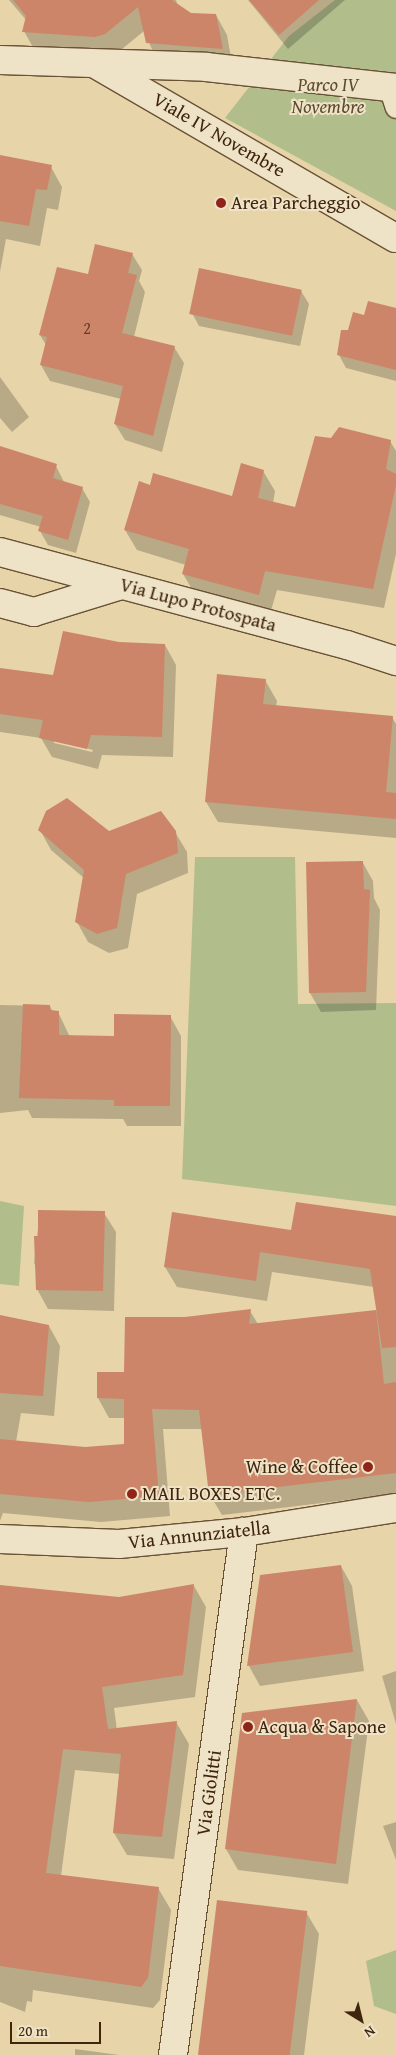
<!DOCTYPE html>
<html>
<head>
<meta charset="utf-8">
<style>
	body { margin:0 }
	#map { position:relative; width:396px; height:2055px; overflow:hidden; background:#e7d4a9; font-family:"Gentium Book Plus",serif }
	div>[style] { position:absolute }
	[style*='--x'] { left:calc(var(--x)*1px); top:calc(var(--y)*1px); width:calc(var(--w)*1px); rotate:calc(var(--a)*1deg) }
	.green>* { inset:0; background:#b1be8c }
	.shadow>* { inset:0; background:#0003 }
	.building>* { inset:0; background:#cc8568; transform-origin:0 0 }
	.roads { filter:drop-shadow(1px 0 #695135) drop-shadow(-1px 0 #695135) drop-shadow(0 1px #695135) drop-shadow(0 -1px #695135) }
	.pedestrian>* { height:20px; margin:-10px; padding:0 10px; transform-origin:10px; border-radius:10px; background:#efe3c7 }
	.minor>* { height:28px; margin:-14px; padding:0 14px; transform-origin:14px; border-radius:14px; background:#efe3c7 }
	.tertiary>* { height:28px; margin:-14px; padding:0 14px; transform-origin:14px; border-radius:14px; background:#efe3c7 }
	.dots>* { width:14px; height:14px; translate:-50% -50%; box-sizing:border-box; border:2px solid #efe3c7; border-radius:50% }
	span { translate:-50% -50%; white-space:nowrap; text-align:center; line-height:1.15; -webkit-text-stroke:4px #efe3c7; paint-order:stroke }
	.number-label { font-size:16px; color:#623d24 }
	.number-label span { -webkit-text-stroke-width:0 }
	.park-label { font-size:19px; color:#5c4b2e; font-style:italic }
	.street-label { font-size:19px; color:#3f250e }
	.poi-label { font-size:19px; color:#3f250e }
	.left { translate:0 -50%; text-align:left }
	.right { translate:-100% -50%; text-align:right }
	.north { position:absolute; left:336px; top:1995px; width:50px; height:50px; -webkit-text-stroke:4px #efe3c7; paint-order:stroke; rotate:144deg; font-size:14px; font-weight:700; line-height:20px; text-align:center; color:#3f250e }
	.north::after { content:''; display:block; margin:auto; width:18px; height:22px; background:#3f250e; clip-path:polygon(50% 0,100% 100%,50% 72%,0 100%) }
	.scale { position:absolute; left:10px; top:2022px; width:91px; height:22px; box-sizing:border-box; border:2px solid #3f250e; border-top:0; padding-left:6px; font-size:15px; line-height:18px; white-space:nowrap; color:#3f250e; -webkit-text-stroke:4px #efe3c7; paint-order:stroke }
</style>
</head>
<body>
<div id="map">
	<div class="green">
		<i style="clip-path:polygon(335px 0,396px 0,396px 211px,225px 118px,289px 36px)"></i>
		<i style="clip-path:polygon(195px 857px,295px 857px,298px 1004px,396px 1003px,396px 1206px,182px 1179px)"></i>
		<i style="clip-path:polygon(0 1201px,24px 1206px,19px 1286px,0 1284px)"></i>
		<i style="clip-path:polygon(396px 1950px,396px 2014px,374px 2006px,366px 1961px)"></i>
	</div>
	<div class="shadow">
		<i style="clip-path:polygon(9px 0,176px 0,178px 7px,191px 14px,216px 15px,227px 35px,233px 69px,158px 63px,144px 31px,116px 54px,35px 51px,24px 31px,27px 21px)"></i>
		<i style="clip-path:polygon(248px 0,345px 0,288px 49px)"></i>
		<i style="clip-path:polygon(0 157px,51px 167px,62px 187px,58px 210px,47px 208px,40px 246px,6px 239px,0 272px)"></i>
		<i style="clip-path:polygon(132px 254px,142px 270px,139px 281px,145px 292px,134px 337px,174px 347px,184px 363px,162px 452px,125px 440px,115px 424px,121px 399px,50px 381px,41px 365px,46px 345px,40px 335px,89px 276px)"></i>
		<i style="clip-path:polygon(301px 291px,309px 304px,300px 346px,199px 326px,192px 313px)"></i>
		<i style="clip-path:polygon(396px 309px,396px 381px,346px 368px,339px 355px,349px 332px,365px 317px)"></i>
		<i style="clip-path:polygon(0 377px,29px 417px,12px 432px,0 418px)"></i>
		<i style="clip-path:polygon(332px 440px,390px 441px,396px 451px,396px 554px,384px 608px,277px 590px,270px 614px,195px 594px,183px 574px,186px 565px,137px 550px,125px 530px,151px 486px,233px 498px,263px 471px,275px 491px,273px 503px,296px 508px)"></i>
		<i style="clip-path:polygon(0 448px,56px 466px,64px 482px,82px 488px,90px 502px,76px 553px,48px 545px,40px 531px,41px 527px,0 515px)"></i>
		<i style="clip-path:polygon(evenodd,119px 644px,165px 645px,176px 665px,173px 757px,102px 755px,98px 769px,52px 757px,41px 738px,0 732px,0 669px,54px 677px,119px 644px,54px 740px,93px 750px,92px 752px,54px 743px,54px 740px)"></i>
		<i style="clip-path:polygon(265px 680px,277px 701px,276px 706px,392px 717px,396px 724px,396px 838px,218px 822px,206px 802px)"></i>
		<i style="clip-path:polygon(40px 830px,175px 832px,187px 852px,188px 873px,137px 894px,128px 948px,109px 953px,88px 942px,77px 922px,84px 878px,51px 850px)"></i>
		<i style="clip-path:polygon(363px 863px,373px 881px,374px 898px,380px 910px,376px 1010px,321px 1012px,310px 993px)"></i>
		<i style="clip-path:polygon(0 1005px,50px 1006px,53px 1012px,58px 1012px,70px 1037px,115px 1037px,170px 1016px,181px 1036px,181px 1126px,127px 1126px,123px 1119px,32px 1118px,28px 1110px,0 1113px)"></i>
		<i style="clip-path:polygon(40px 1211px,104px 1213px,116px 1232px,114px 1311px,48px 1309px,37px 1289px,38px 1269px,34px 1263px)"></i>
		<i style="clip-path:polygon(396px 1217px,396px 1494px,222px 1515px,210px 1495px,202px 1429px,163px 1429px,170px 1516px,101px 1522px,3px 1513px,0 1521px,0 1316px,49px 1326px,60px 1346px,54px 1416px,21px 1413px,16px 1442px,85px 1448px,126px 1445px,125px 1418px,109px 1418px,98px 1398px,185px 1318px,250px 1311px,258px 1324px,378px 1311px,374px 1287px,272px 1272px,267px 1301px,177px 1287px,165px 1267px,292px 1232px)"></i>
		<i style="clip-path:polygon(341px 1566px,352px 1586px,364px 1671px,260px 1686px,249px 1666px,262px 1576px)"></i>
		<i style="clip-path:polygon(0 1586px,119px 1598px,194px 1586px,206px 1607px,195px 1697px,114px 1708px,117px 1730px,176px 1722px,189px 1744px,174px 1859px,127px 1855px,114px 1833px,120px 1774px,75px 1770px,61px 1876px,158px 1888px,171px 1910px,160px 2000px,153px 2008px,33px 1990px,32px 2002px,27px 2001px,25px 2012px,0 2002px)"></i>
		<i style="clip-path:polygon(396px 1671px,396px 1724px,382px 1676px)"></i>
		<i style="clip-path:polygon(357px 1700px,369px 1721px,348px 1884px,238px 1870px,226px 1849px)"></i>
		<i style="clip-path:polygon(396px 1822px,396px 1860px,383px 1826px)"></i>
		<i style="clip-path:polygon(306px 1912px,319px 1934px,304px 2055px,200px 2055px)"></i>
		<i style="clip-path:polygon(75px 2049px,119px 2055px,75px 2055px)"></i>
	</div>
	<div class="building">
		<i style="clip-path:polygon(13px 0,172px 0,191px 13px,216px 14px,223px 49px,146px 43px,138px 7px,105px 34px,95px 37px,22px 32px,26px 16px)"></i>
		<i style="clip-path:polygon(249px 0,319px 0,279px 35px)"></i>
		<i style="clip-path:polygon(0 155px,52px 165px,47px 190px,36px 189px,29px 226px,0 221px)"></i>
		<i style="clip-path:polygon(95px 244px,133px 253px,128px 273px,137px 275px,122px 333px,175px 346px,153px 436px,114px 424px,123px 386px,40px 365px,47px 337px,39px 335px,57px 267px,88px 274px)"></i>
		<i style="left:199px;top:268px;width:105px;height:47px;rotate:12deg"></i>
		<i style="clip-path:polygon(368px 301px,396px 308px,396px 370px,337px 355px,341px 330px,348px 330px,353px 312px,364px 315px)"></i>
		<i style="clip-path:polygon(339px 427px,391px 440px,386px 469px,396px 474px,396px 485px,373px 589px,265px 571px,259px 595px,182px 574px,189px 549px,124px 530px,139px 481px,150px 485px,153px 473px,232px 496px,241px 463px,264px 470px,258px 498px,295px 507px,315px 436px,331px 438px)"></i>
		<i style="clip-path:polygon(0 446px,57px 464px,53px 478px,83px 487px,68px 540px,38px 531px,43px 516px,0 504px)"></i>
		<i style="clip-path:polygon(63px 631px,119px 642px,165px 644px,162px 737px,91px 735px,87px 749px,39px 738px,43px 720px,0 714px,0 668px,53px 675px)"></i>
		<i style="clip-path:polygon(217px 674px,266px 679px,263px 704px,393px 716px,386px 792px,396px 793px,396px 819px,205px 802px)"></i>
		<i style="clip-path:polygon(67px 798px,109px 831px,161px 811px,176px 831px,178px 853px,126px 874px,117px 928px,97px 934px,75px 922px,84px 870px,38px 830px,46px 811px)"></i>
		<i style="clip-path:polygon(363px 861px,364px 889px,370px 890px,366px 992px,309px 993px,306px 862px)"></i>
		<i style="clip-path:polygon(23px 1004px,50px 1005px,50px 1010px,59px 1011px,59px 1035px,114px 1036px,114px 1014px,171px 1015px,170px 1106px,114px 1106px,114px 1100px,19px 1098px)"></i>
		<i style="clip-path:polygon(296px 1202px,396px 1216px,396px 1347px,382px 1348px,370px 1269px,260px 1252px,256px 1281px,164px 1267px,172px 1212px,291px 1230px)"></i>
		<i style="clip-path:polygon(38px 1210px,105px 1211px,103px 1291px,36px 1290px,34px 1236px,38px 1236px)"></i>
		<i style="clip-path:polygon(251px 1309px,249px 1324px,376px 1310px,384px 1384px,396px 1382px,396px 1473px,209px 1495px,199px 1410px,152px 1409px,159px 1496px,89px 1502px,0 1494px,0 1439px,85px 1447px,124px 1444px,124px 1399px,97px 1398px,97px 1372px,124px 1372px,125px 1317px,185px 1317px)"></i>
		<i style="clip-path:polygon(0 1315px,49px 1325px,43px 1396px,0 1393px)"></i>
		<i style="clip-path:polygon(341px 1565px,353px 1652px,247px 1666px,260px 1575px)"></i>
		<i style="clip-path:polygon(194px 1584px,183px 1675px,102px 1687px,108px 1729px,177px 1721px,162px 1837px,113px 1833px,121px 1754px,63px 1749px,46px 1873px,159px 1887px,148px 1978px,141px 1987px,0 1966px,0 1585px,119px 1597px)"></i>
		<i style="clip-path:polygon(357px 1699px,336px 1864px,225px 1849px,242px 1713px)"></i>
		<i style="left:217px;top:1900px;width:91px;height:156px;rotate:7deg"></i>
	</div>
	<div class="roads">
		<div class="pedestrian">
			<i style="--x:389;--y:87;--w:22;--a:72"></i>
		</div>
		<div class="minor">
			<i style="--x:0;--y:60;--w:206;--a:1.9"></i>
			<i style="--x:206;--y:67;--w:191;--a:6.3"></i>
			<i style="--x:97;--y:65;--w:345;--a:30.1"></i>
			<i style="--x:0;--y:552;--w:359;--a:15"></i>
			<i style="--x:347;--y:645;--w:52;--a:18.1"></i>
			<i style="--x:0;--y:603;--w:35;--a:15"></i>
			<i style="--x:34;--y:612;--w:91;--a:-17.2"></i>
			<i style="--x:173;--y:2055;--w:528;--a:-82.27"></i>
		</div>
		<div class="tertiary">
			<i style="--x:0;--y:1539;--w:119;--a:2.4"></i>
			<i style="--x:119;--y:1544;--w:126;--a:-5.5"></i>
			<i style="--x:244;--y:1532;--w:154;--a:-9"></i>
		</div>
	</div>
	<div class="dots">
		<i style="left:221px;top:203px;background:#8f2418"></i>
		<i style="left:368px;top:1467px;background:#8f2418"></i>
		<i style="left:132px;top:1494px;background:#8f2418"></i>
		<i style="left:248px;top:1727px;background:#8f2418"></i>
	</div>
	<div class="number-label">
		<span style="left:87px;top:328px">2</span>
	</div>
	<div class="park-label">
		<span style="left:328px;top:96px">Parco IV<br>Novembre</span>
	</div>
	<div class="street-label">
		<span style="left:219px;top:135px;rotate:30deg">Viale IV Novembre</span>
		<span style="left:198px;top:605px;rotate:15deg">Via Lupo Protospata</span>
		<span style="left:199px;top:1535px;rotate:-6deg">Via Annunziatella</span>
		<span style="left:209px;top:1793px;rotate:-82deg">Via Giolitti</span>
	</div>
	<div class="poi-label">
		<span class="left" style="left:231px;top:203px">Area Parcheggio</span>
		<span class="right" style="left:358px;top:1467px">Wine &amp; Coffee</span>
		<span class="left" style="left:142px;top:1494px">MAIL BOXES ETC.</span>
		<span class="left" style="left:258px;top:1727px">Acqua &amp; Sapone</span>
	</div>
	<div class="north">N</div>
	<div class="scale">20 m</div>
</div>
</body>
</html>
